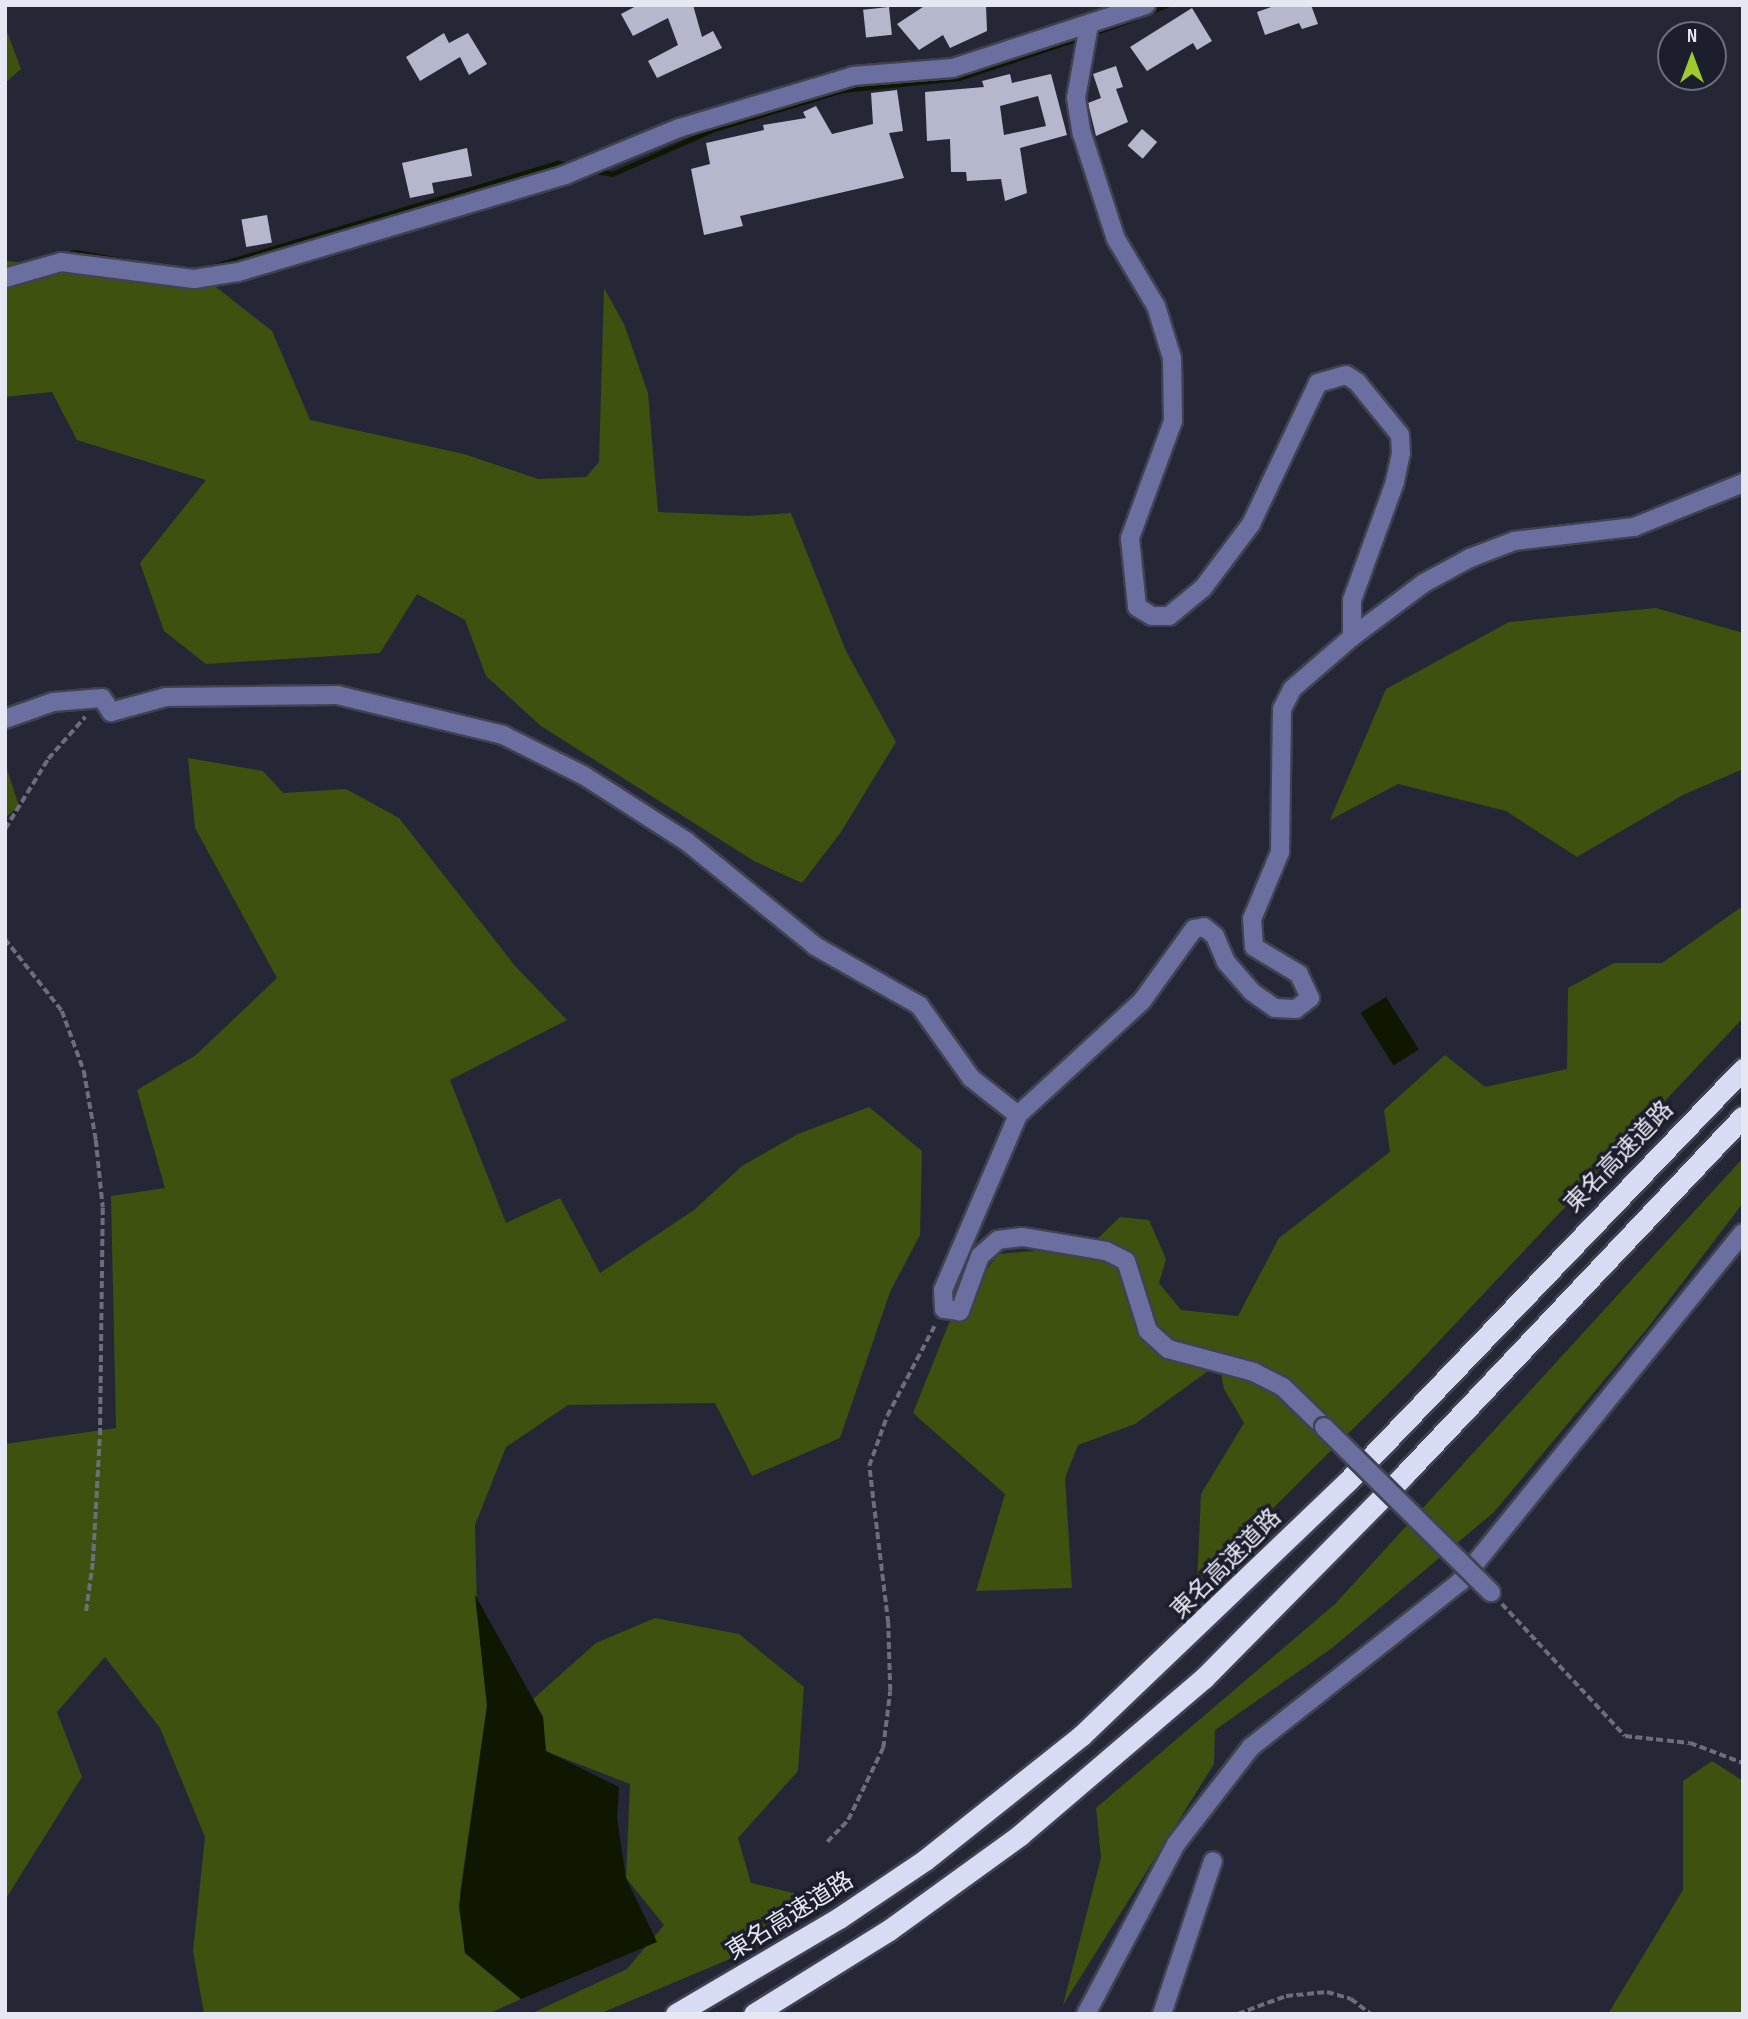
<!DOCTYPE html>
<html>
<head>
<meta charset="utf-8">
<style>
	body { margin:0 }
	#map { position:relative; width:1748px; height:2019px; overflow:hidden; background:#252737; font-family:"Sofia Sans Condensed","Noto Sans JP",sans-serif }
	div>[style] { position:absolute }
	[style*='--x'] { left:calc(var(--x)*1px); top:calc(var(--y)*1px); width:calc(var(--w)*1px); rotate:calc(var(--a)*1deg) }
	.green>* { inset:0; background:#3e510e }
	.water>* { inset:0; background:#101701; transform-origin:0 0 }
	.stream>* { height:5px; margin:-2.5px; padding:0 2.5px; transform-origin:2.5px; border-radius:2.5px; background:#101701 }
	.building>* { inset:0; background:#b5b8cd; transform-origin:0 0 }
	.path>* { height:3.5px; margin-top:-1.75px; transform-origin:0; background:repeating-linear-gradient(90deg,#6c6e7c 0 7px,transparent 0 10.5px) }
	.roads { filter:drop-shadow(2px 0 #404251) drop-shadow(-2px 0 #404251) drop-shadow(0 2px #404251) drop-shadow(0 -2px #404251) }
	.minor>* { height:18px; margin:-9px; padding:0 9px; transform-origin:9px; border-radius:9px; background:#6a6fa0 }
	.highway>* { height:21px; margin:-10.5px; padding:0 10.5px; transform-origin:10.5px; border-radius:10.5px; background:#d8dbf4 }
	.bridges { filter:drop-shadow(2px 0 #404251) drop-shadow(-2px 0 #404251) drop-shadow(0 2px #404251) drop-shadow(0 -2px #404251) }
	.minor-bridge>* { height:18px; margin:-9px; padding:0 9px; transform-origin:9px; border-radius:9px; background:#6a6fa0 }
	span { translate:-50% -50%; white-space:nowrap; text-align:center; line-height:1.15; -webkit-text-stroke:7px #1c1e2d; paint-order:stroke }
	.street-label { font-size:24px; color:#e5e7f2 }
	.frame { position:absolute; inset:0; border:7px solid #e5e7f2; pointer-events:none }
	.north { position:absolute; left:1657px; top:21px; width:70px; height:70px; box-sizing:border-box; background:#1c1e2d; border:2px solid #6c6e7c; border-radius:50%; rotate:0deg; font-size:19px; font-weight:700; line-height:28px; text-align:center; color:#e5e7f2 }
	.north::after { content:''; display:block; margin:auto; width:24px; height:32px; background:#9eca2e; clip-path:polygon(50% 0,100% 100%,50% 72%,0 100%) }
</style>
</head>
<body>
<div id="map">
	<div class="green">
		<i style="clip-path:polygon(5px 26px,21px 69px,5px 83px)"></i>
		<i style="clip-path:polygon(5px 261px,207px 280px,272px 331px,310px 420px,464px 454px,538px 479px,586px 477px,599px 462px,604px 288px,624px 324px,648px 393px,658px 512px,748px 516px,791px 513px,846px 651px,896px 742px,841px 832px,802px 883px,754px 861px,541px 726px,486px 676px,465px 620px,417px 594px,380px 653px,206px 664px,164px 631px,140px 563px,206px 480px,77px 440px,52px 392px,5px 397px)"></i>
		<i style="clip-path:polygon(1656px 608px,1743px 633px,1743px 769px,1683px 795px,1577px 857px,1506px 811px,1398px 784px,1330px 820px,1386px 689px,1509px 622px)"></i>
		<i style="clip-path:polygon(188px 758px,263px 771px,283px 793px,346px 789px,399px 818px,515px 966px,567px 1020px,450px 1080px,506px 1223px,560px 1198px,600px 1273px,694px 1210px,742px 1166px,798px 1134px,869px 1107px,922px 1151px,920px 1235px,890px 1292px,840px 1438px,752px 1476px,715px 1403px,568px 1405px,506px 1447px,475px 1525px,477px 1609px,487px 1706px,460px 1893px,465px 1953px,521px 1999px,488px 2014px,204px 2014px,193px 1951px,205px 1837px,160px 1728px,105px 1657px,57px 1712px,82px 1777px,5px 1900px,5px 1444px,116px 1428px,111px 1196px,165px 1188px,137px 1090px,196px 1055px,277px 978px,195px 828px)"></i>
		<i style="clip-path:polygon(5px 763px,19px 806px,5px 818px)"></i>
		<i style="clip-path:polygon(1743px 906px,1743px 1018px,1409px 1373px,1197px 1584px,1201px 1494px,1244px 1423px,1224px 1389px,1219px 1363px,1135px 1424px,1078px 1445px,1065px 1478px,1072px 1588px,976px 1591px,1005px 1494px,913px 1413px,949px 1323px,998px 1254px,1090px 1246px,1120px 1217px,1149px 1220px,1166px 1259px,1159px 1283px,1181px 1310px,1238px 1316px,1279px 1238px,1390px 1152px,1384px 1110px,1445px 1055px,1485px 1087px,1567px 1069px,1568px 988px,1614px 963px,1662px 963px)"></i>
		<i style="clip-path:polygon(1743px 1158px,1743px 1203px,1650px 1325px,1494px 1512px,1332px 1648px,1215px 1730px,1214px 1764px,1063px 2005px,1101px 1858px,1096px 1808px,1335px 1604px)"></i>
		<i style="clip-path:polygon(655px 1618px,739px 1634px,804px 1687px,798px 1771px,738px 1838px,751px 1883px,806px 1896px,756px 1948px,599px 2014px,530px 2014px,627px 1969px,664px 1925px,626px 1878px,630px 1784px,545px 1751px,543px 1717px,533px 1699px,596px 1643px)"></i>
		<i style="clip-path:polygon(1712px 1761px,1743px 1781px,1743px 2014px,1608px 2014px,1683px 1890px,1683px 1781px)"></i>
	</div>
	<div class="water">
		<i style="left:1386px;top:997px;width:62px;height:30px;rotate:58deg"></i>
		<i style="clip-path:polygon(475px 1595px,543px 1717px,546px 1751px,619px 1787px,617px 1818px,626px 1878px,657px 1942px,521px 1999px,465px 1953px,459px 1906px,487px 1706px)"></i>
	</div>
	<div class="stream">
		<i style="--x:1147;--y:13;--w:22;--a:-22"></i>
		<i style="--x:1091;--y:34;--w:47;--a:-20"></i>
		<i style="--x:590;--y:170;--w:22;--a:10"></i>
		<i style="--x:612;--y:174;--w:111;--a:-23.8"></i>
		<i style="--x:714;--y:129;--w:135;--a:-16.8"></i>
		<i style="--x:843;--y:90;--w:117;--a:-5.9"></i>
		<i style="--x:959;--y:78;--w:130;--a:-18.4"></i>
		<i style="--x:63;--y:255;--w:13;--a:-13"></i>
		<i style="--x:76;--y:252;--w:68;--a:10.2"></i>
		<i style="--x:5;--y:268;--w:14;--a:-12"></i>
		<i style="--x:197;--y:271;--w:377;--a:-16.7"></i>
		<i style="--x:558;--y:163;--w:16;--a:11"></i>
	</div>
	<div class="building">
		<i style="clip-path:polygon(638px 5px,693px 5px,702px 37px,713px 31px,722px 48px,657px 78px,648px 61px,678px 45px,668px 18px,633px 36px,621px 14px)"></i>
		<i style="clip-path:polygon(926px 5px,986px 5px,987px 31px,950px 48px,943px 35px,919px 50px,897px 24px)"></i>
		<i style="clip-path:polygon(1277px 5px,1311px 5px,1318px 24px,1302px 29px,1299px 23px,1265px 35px,1257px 12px)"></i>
		<i style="left:889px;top:7px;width:28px;height:26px;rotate:84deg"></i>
		<i style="clip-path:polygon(1192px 8px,1212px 41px,1197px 50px,1193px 43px,1147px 71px,1130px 47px)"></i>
		<i style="clip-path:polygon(444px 33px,449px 43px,468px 33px,487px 64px,469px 75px,460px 57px,420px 81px,406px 57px)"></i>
		<i style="clip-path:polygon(1116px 66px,1123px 87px,1116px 89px,1128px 122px,1096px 136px,1088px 103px,1101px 98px,1093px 74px)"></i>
		<i style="clip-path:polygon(evenodd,1010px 74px,1012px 83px,1051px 74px,1067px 135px,1020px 148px,1027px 193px,1005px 201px,1001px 179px,967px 181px,966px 172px,951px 172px,950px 139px,927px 141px,925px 92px,984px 87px,982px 81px,1010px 74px,1038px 96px,1046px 126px,1004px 135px,1000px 106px,1038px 96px)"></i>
		<i style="clip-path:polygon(897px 90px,903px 131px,889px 133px,904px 178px,740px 216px,743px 226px,704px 235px,691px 169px,710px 164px,706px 143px,764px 130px,763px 125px,806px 118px,803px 112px,816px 106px,832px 134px,873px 124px,871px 93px)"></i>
		<i style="left:1142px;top:129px;width:20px;height:22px;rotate:41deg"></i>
		<i style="clip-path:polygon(467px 148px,472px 176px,432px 183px,434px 193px,410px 198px,402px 163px)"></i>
		<i style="left:267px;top:215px;width:28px;height:26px;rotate:80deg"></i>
	</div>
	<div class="path">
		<i style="--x:5;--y:829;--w:82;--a:-58.4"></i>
		<i style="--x:48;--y:759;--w:56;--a:-48.6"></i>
		<i style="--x:5;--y:939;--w:92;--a:51.6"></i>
		<i style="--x:62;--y:1011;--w:64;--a:69.9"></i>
		<i style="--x:84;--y:1071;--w:70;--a:80.1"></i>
		<i style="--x:96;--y:1140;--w:68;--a:84.1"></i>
		<i style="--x:103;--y:1208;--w:231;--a:90.7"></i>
		<i style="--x:100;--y:1439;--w:124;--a:93.2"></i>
		<i style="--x:93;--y:1563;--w:51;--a:97.8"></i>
		<i style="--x:1502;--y:1604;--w:180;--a:47"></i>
		<i style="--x:1625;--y:1736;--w:65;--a:6.1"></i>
		<i style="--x:1690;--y:1743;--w:57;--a:20.7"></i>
		<i style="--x:827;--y:1842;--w:30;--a:-46"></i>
		<i style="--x:848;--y:1820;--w:80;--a:-64.1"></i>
		<i style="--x:883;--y:1748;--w:57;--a:-83"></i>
		<i style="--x:890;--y:1691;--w:68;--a:-91.7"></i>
		<i style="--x:888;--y:1623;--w:158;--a:-96.9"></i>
		<i style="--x:869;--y:1466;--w:53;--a:-70.2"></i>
		<i style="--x:887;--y:1416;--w:105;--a:-62.2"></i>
		<i style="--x:1238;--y:2014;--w:51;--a:-20.6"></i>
		<i style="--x:1286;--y:1996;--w:41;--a:-5.6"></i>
		<i style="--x:1327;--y:1992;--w:25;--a:16"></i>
		<i style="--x:1351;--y:1999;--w:25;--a:37"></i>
	</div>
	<div class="roads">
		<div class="minor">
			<i style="--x:1089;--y:25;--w:74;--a:100.1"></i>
			<i style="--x:1076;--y:98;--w:36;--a:81"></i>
			<i style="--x:1082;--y:134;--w:110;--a:72.1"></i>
			<i style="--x:1116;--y:239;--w:78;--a:59.2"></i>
			<i style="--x:1156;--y:306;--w:54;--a:72.9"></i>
			<i style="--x:1172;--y:358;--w:63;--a:89.1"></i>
			<i style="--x:1173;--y:421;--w:125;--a:110.2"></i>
			<i style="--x:1130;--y:538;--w:69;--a:84.2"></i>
			<i style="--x:1137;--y:607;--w:17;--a:31"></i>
			<i style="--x:1152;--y:616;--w:17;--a:0"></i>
			<i style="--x:1169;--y:616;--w:44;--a:-39.5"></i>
			<i style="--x:1203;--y:588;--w:80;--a:-53.1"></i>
			<i style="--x:1251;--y:524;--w:156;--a:-64.6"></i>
			<i style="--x:1318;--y:383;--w:29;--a:-16"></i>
			<i style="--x:1346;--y:375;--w:13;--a:32"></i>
			<i style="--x:1357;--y:382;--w:68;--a:50.9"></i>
			<i style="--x:1400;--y:435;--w:18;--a:87"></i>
			<i style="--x:1401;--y:453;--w:30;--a:102"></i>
			<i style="--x:1395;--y:482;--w:126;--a:110"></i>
			<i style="--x:1352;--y:600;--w:37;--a:90"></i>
			<i style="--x:5;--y:278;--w:58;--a:-15.9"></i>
			<i style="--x:61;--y:262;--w:134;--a:7.3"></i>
			<i style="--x:194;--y:279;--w:45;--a:-9"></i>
			<i style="--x:238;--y:272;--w:341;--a:-16.5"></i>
			<i style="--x:565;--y:175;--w:123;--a:-22.4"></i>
			<i style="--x:679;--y:128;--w:182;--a:-16.6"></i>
			<i style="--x:853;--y:76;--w:100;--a:-4.6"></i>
			<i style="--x:953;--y:68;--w:203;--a:-18.1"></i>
			<i style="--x:5;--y:719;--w:51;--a:-19.5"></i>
			<i style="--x:53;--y:702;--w:49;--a:-4.7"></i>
			<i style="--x:102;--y:698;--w:17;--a:57"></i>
			<i style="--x:111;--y:712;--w:57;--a:-15.3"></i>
			<i style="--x:166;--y:697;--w:171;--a:-0.7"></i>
			<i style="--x:337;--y:695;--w:171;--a:13.5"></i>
			<i style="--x:503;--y:735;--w:89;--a:26.6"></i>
			<i style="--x:583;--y:775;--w:122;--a:32.7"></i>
			<i style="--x:686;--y:841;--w:166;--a:39.1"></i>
			<i style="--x:815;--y:946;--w:120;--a:29.6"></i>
			<i style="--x:919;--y:1005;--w:90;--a:54.5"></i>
			<i style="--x:971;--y:1078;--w:60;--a:38.2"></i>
			<i style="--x:1324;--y:1427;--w:57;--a:-135.7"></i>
			<i style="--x:1283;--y:1387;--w:33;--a:-153"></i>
			<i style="--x:1254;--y:1372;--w:89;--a:-165"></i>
			<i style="--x:1168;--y:1349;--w:27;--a:-138"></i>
			<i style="--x:1148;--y:1331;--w:73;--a:-107.4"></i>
			<i style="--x:1126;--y:1261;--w:22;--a:-153"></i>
			<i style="--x:1106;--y:1251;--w:85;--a:-170.5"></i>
			<i style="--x:1022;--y:1237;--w:24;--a:173"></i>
			<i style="--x:998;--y:1240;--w:24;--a:138"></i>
			<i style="--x:980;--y:1256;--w:59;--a:110"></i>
			<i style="--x:960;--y:1311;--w:16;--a:-173"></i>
			<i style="--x:944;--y:1309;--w:19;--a:-93"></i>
			<i style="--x:943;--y:1290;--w:190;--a:-66.8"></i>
			<i style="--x:1018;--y:1115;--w:168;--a:-42.6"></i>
			<i style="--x:1142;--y:1001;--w:89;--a:-54.2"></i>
			<i style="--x:1194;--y:929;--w:10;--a:-11"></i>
			<i style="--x:1204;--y:927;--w:14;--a:39"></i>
			<i style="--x:1215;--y:936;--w:28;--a:67"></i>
			<i style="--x:1226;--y:962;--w:40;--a:49"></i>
			<i style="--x:1252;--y:992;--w:28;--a:35"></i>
			<i style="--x:1275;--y:1008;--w:21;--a:3"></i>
			<i style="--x:1296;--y:1009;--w:18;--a:-38"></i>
			<i style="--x:1310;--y:998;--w:26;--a:-115"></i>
			<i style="--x:1299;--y:974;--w:52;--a:-149"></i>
			<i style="--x:1254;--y:947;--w:28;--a:-94"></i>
			<i style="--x:1252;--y:919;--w:73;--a:-67.3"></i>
			<i style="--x:1280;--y:852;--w:143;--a:-89.2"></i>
			<i style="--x:1282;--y:709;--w:22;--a:-63"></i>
			<i style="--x:1292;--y:689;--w:79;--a:-40.9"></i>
			<i style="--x:1352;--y:637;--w:90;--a:-36.9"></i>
			<i style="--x:1424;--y:583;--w:52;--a:-28.5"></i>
			<i style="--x:1470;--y:558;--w:47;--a:-21.1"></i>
			<i style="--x:1514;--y:541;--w:121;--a:-6.7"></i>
			<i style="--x:1634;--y:527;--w:118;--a:-22"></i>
			<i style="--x:1086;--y:2014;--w:192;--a:-62.1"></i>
			<i style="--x:1176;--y:1844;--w:123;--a:-52.3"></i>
			<i style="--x:1251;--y:1747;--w:266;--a:-38.3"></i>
			<i style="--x:1460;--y:1582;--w:449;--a:-51"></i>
			<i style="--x:1162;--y:2014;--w:161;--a:-71.6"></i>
		</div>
		<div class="highway">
			<i style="--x:676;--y:2014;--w:189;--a:-30.5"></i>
			<i style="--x:839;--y:1918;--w:104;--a:-34"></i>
			<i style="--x:925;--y:1860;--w:201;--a:-38.5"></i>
			<i style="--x:1082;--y:1735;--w:368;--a:-43.7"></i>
			<i style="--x:1348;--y:1481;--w:571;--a:-46.21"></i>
			<i style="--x:754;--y:2014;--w:159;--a:-31.9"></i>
			<i style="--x:889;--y:1930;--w:162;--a:-35.9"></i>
			<i style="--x:1020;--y:1835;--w:242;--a:-40.5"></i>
			<i style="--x:1204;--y:1678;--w:285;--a:-45.4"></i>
			<i style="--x:1404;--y:1475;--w:493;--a:-46.6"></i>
		</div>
	</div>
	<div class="bridges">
		<div class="minor-bridge">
			<i style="--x:1324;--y:1427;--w:235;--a:44.7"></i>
		</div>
	</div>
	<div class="street-label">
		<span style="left:1619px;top:1157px;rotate:-46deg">東名高速道路</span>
		<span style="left:1226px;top:1564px;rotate:-45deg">東名高速道路</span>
		<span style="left:790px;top:1916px;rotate:-32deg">東名高速道路</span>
	</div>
	<div class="frame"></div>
	<div class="north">N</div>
</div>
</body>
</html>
